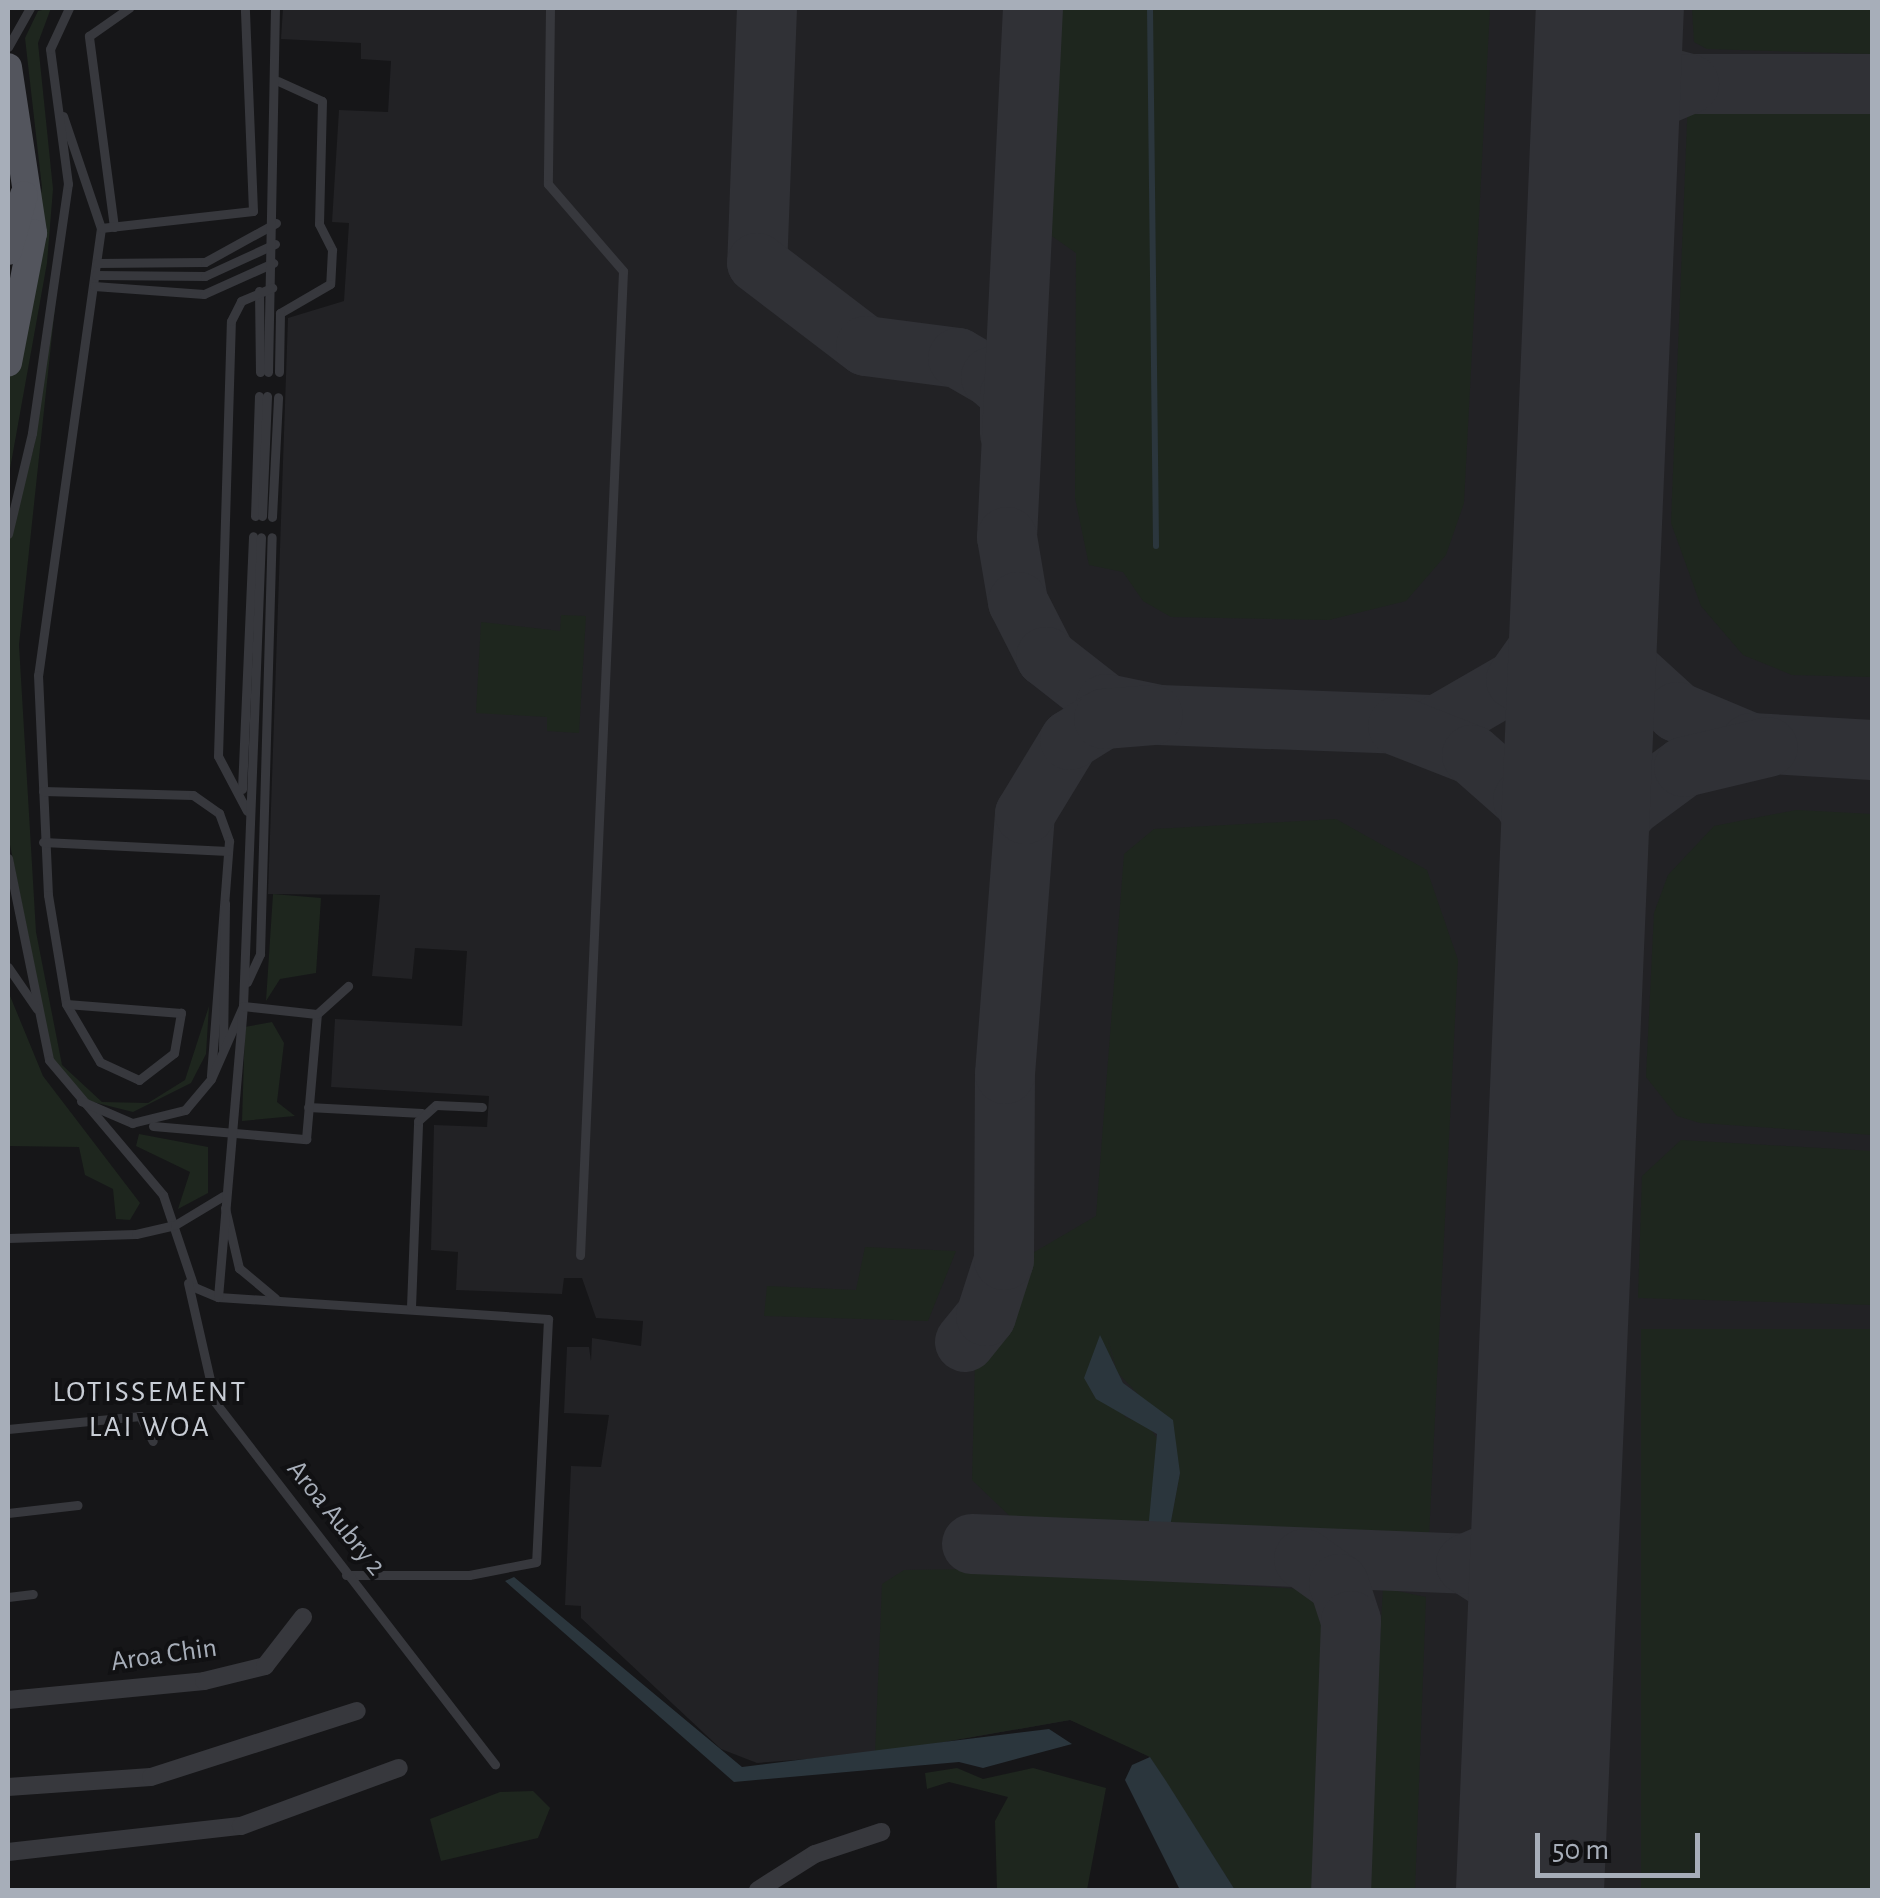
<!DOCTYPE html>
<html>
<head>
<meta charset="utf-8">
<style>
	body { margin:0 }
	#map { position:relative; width:1880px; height:1898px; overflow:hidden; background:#161618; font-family:"Alegreya Sans",sans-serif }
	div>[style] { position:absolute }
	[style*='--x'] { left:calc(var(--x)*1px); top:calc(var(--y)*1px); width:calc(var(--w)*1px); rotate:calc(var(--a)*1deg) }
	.built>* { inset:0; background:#222225 }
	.green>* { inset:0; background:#1e261e; transform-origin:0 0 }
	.water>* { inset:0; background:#2b363d }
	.stream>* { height:6px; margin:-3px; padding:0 3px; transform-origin:3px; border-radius:3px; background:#2b363d }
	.taxiway>* { height:60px; margin:-30px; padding:0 30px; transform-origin:30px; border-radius:30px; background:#303136 }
	.runway>* { height:148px; margin:-74px; padding:0 74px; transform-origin:74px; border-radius:74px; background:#303136 }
	.service>* { height:9px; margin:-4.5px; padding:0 4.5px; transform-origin:4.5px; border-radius:4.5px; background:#37383d }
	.minor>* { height:18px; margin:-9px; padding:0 9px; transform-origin:9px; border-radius:9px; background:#37383d }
	.primary>* { height:28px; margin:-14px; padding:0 14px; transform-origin:14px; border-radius:14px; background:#53555d }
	span { translate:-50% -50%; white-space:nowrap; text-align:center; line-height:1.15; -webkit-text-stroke:8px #111113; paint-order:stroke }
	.street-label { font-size:28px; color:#a7aeb9 }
	.neighbourhood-label { font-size:30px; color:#c8cdd5; letter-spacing:2.5px }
	.frame { position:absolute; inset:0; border:10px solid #a7aeb9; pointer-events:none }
	.scale { position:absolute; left:1535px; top:1833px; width:165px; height:45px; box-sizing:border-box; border:5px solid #a7aeb9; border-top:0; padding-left:12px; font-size:30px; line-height:35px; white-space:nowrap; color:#a7aeb9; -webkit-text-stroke:8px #111113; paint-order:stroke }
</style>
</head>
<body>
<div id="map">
	<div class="built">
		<i style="clip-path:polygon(283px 8px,1872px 8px,1872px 1890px,1235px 1890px,1150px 1757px,1094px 1729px,1070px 1720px,875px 1754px,757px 1763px,721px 1749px,581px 1618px,581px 1606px,565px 1605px,571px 1466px,601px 1467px,609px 1415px,564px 1413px,567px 1347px,589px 1347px,591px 1361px,592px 1338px,641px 1346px,643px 1321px,596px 1318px,582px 1278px,564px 1278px,562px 1294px,456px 1290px,458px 1252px,431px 1250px,434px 1125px,487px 1127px,489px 1096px,331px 1087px,335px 1019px,462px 1026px,467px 951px,415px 948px,412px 979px,372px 976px,380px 895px,268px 894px,288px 318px,344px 301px,349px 223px,332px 222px,339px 110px,388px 112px,391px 61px,361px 59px,361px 43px,281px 39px)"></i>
	</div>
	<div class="green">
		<i style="clip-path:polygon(51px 8px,38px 43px,53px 189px,47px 263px,8px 480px,8px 361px,42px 188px,25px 38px,38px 11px)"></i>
		<i style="clip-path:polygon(1051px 8px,1490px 8px,1464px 503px,1446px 555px,1406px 601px,1329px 620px,1171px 617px,1143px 601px,1123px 572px,1089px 565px,1075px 498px,1076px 253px,1046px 232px)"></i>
		<i style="clip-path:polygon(1692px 8px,1872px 8px,1872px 54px,1707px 49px,1694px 42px)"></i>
		<i style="clip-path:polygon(1688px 98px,1872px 99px,1872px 677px,1792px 675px,1743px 655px,1701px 606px,1671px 523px)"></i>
		<i style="clip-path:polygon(58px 279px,19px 645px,36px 932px,62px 1065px,102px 1102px,148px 1103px,185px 1080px,209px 1006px,206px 1054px,191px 1083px,133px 1112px,89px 1101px,55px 1069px,8px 835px,8px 541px,34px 447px)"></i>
		<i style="clip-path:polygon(561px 615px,586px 616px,579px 733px,547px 731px,547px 717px,476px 713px,481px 622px,560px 631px)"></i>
		<i style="clip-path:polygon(1796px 810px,1872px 814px,1872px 1135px,1700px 1123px,1677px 1116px,1646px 1077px,1654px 913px,1668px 875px,1714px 826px)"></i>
		<i style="clip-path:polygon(1336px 819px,1427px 870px,1458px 960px,1429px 1537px,1169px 1532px,1180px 1473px,1138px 1394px,1117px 1372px,1108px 1339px,1125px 1417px,1149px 1426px,1162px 1447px,1148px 1531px,1016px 1522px,972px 1480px,975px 1360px,1031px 1254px,1096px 1216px,1124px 854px,1154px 829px)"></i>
		<i style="clip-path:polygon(273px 894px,321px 898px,316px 973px,280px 979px,266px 1001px)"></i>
		<i style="clip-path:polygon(8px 991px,43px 1076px,140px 1203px,130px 1220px,116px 1219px,113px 1189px,85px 1175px,79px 1147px,8px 1146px)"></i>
		<i style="clip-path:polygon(272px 1022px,284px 1043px,277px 1102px,295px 1116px,242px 1121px,245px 1027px)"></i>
		<i style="clip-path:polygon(139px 1134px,208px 1147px,208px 1193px,178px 1209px,190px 1172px,136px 1146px)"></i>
		<i style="clip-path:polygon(1681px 1140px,1872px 1151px,1872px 1305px,1638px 1298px,1642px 1176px)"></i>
		<i style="clip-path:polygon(865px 1247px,956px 1251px,928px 1321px,764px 1316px,767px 1286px,856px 1290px)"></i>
		<i style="left:1872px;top:1329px;width:561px;height:231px;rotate:90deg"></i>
		<i style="clip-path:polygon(972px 1569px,1299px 1589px,1321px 1601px,1327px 1614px,1317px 1890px,1235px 1890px,1150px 1757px,1070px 1720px,875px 1754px,882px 1584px,904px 1570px)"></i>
		<i style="clip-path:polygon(1383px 1588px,1426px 1597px,1415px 1890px,1366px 1890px)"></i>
		<i style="clip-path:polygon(957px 1768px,983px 1779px,1033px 1768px,1106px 1788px,1087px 1890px,997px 1890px,995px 1821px,1008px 1797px,949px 1782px,927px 1789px,925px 1773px)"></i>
		<i style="clip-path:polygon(533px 1791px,550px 1808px,538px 1838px,441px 1861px,430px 1819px,500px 1792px)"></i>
	</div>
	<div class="water">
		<i style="clip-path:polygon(1100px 1335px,1123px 1383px,1173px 1420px,1180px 1473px,1169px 1532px,1148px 1531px,1157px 1434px,1096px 1399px,1084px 1378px)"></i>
		<i style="clip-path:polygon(514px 1577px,742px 1767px,1049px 1729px,1072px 1744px,983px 1768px,959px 1762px,734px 1782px,505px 1581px)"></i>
		<i style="clip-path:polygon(1150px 1757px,1166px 1781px,1235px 1890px,1180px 1890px,1125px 1780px,1132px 1765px)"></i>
	</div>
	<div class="stream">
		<i style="--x:1150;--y:8;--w:538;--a:89.36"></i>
	</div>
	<div class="taxiway">
		<i style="--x:767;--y:8;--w:255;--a:92.2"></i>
		<i style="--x:757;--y:263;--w:137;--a:37.3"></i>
		<i style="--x:866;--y:346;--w:93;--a:7.4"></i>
		<i style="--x:958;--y:358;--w:38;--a:30"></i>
		<i style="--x:991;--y:377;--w:25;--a:42"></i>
		<i style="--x:1010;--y:394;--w:40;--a:90"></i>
		<i style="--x:1033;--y:8;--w:530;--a:92.81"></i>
		<i style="--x:1007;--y:537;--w:66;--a:80.4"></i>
		<i style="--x:1018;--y:602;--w:62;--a:63"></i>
		<i style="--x:1046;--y:657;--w:76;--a:38.1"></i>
		<i style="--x:1106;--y:704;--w:54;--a:11.7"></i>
		<i style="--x:1159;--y:715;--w:279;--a:2.1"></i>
		<i style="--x:1438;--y:725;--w:90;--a:-30"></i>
		<i style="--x:1516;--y:680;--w:122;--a:-55"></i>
		<i style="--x:1610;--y:22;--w:74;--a:47.2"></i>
		<i style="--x:1660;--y:76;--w:30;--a:15"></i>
		<i style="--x:1689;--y:84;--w:183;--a:0"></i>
		<i style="--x:1604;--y:147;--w:59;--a:-47.7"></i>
		<i style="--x:1644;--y:103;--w:49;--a:-22.9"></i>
		<i style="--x:1586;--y:580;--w:98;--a:64"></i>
		<i style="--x:1629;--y:668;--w:65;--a:42.5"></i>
		<i style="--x:1677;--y:712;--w:80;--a:22.7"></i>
		<i style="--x:1751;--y:743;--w:121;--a:3.3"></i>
		<i style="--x:1398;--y:726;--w:79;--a:21.4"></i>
		<i style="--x:1472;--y:755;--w:68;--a:41.4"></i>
		<i style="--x:1523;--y:800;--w:71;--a:60.6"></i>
		<i style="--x:1558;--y:862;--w:73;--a:81.3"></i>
		<i style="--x:1570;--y:942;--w:106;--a:-71.2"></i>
		<i style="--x:1604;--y:842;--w:44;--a:-53.4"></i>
		<i style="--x:1630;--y:807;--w:67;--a:-36.5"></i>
		<i style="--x:1684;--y:767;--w:86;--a:-13.4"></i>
		<i style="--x:965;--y:1342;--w:33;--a:-51"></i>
		<i style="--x:986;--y:1316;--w:59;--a:-72.2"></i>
		<i style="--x:1004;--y:1260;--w:186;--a:-89.7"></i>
		<i style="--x:1005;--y:1074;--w:261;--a:-85.6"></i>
		<i style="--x:1025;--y:814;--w:87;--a:-58.7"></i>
		<i style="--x:1070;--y:740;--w:40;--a:-32"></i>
		<i style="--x:1104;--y:719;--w:49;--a:-4.7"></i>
		<i style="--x:972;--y:1544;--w:494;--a:2.3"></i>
		<i style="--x:1466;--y:1564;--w:54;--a:32.8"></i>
		<i style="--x:1511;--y:1593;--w:70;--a:65.6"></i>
		<i style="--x:1304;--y:1559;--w:43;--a:35.5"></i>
		<i style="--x:1339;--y:1584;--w:39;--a:72"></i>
		<i style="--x:1351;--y:1621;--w:269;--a:92.1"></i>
		<i style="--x:1466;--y:1564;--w:55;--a:-23.7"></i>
		<i style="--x:1516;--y:1542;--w:52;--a:-55.1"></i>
	</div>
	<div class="runway">
		<i style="--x:1530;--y:1890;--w:1884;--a:-87.57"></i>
	</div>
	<div class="service">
		<i style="--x:550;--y:8;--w:176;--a:90.7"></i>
		<i style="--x:548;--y:184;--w:115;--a:49.2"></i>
		<i style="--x:623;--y:271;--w:985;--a:92.5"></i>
		<i style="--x:8;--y:47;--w:45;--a:-60.6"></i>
		<i style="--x:278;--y:81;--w:48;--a:24.4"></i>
		<i style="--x:322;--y:101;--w:123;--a:91.4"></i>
		<i style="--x:319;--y:224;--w:29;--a:63"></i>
		<i style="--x:332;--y:250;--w:34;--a:93"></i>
		<i style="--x:330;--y:284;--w:58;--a:149.9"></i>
		<i style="--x:280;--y:313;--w:59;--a:91"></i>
		<i style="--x:63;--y:116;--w:118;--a:71.3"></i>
		<i style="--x:101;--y:228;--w:451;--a:98"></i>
		<i style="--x:38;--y:675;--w:220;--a:87.4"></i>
		<i style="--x:48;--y:895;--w:110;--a:80.6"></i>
		<i style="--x:66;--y:1004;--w:67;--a:59.6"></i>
		<i style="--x:100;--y:1062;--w:43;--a:24.8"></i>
		<i style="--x:139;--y:1080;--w:44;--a:-37.6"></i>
		<i style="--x:174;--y:1053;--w:41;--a:-80.1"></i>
		<i style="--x:181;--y:1013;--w:115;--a:-175.5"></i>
		<i style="--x:114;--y:227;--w:193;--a:-97.5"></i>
		<i style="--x:89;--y:36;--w:49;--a:-35"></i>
		<i style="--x:101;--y:228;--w:153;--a:-6.4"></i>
		<i style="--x:253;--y:211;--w:203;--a:-92.3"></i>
		<i style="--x:97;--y:263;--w:108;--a:-0.5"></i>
		<i style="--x:205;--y:262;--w:81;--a:-28.8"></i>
		<i style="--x:96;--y:275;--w:109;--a:0.5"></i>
		<i style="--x:205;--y:276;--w:77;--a:-24.6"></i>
		<i style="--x:94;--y:286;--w:110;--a:4.2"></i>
		<i style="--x:204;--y:294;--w:76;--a:-24.2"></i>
		<i style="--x:259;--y:291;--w:81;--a:89.3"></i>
		<i style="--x:268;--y:372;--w:364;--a:-88.9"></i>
		<i style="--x:255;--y:516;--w:120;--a:-88.1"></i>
		<i style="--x:262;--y:516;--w:120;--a:-87.6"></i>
		<i style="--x:272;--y:517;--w:120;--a:-87.1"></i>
		<i style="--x:8;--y:534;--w:104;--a:-76.6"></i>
		<i style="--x:32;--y:433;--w:252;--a:-81.8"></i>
		<i style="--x:68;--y:184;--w:136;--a:-97.6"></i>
		<i style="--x:50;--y:49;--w:45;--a:-65.1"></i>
		<i style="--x:242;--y:789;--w:253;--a:-87.5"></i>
		<i style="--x:43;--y:791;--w:150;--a:1.5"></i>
		<i style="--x:193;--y:795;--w:32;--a:35"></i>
		<i style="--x:219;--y:813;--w:30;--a:70"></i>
		<i style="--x:229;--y:841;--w:236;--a:94.4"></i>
		<i style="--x:247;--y:811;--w:62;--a:-117.8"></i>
		<i style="--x:218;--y:756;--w:435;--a:-88.3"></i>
		<i style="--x:231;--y:321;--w:22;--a:-63"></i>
		<i style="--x:241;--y:301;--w:34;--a:-23"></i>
		<i style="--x:43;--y:842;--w:185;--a:2.8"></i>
		<i style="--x:8;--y:858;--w:206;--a:78.5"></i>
		<i style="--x:49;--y:1060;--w:177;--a:49.8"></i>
		<i style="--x:163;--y:1195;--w:97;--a:71.4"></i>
		<i style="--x:194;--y:1287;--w:26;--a:23"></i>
		<i style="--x:218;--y:1297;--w:331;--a:3.8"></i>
		<i style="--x:548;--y:1319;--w:243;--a:92.8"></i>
		<i style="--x:536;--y:1562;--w:68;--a:169"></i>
		<i style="--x:469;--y:1575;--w:123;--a:180"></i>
		<i style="--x:8;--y:967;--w:51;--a:55.4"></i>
		<i style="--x:247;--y:982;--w:31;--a:-65"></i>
		<i style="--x:260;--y:954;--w:417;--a:-88.4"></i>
		<i style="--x:223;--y:1049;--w:146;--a:-89.2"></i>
		<i style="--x:81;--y:1101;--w:56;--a:23.3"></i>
		<i style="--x:132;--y:1123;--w:55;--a:-13.8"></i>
		<i style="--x:185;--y:1110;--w:40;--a:-50"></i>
		<i style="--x:211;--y:1079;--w:80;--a:-66.3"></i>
		<i style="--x:243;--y:1006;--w:469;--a:-87.8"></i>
		<i style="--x:308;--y:1107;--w:114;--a:3"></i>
		<i style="--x:153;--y:1126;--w:154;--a:4.9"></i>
		<i style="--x:306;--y:1139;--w:125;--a:-85"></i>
		<i style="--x:317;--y:1014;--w:42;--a:-42.1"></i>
		<i style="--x:225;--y:1208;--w:62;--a:76.9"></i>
		<i style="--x:239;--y:1268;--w:47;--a:39.8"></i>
		<i style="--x:8;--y:1238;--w:128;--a:-1.8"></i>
		<i style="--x:136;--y:1234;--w:40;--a:-13"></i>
		<i style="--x:175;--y:1225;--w:56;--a:-31.1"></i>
		<i style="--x:188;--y:1283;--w:122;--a:77.2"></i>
		<i style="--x:215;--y:1402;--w:458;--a:52.3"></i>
		<i style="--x:218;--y:1297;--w:292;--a:-85.1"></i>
		<i style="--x:243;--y:1006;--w:74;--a:6.2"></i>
		<i style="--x:411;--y:1307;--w:186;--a:-87.8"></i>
		<i style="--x:418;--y:1121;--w:24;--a:-42"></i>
		<i style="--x:436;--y:1105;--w:46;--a:2.5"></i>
		<i style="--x:8;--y:1429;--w:133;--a:-5.6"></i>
		<i style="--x:140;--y:1416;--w:28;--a:63"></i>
		<i style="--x:8;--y:1513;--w:70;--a:-6.5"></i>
		<i style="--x:8;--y:1597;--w:25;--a:-7"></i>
	</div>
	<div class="minor">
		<i style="--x:8;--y:1700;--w:197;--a:-5.5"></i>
		<i style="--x:204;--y:1681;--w:63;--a:-13.8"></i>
		<i style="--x:265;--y:1666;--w:62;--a:-52.2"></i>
		<i style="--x:8;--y:1787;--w:143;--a:-4"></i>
		<i style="--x:151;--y:1777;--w:216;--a:-17.8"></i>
		<i style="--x:8;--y:1852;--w:234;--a:-6.4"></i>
		<i style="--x:241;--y:1826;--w:168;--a:-20.2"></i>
		<i style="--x:758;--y:1890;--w:67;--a:-32.3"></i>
		<i style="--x:815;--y:1854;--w:70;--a:-18.4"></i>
	</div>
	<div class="primary">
		<i style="--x:8;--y:67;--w:168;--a:81.4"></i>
		<i style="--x:33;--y:233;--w:132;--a:100.9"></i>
		<i style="--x:8;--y:251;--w:58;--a:-74.1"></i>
	</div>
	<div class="street-label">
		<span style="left:336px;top:1518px;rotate:51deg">Aroa Aubry 2</span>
		<span style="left:164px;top:1655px;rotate:-8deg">Aroa Chin</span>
	</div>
	<div class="neighbourhood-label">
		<span style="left:150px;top:1409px">LOTISSEMENT<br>LAI WOA</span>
	</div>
	<div class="frame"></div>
	<div class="scale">50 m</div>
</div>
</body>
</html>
